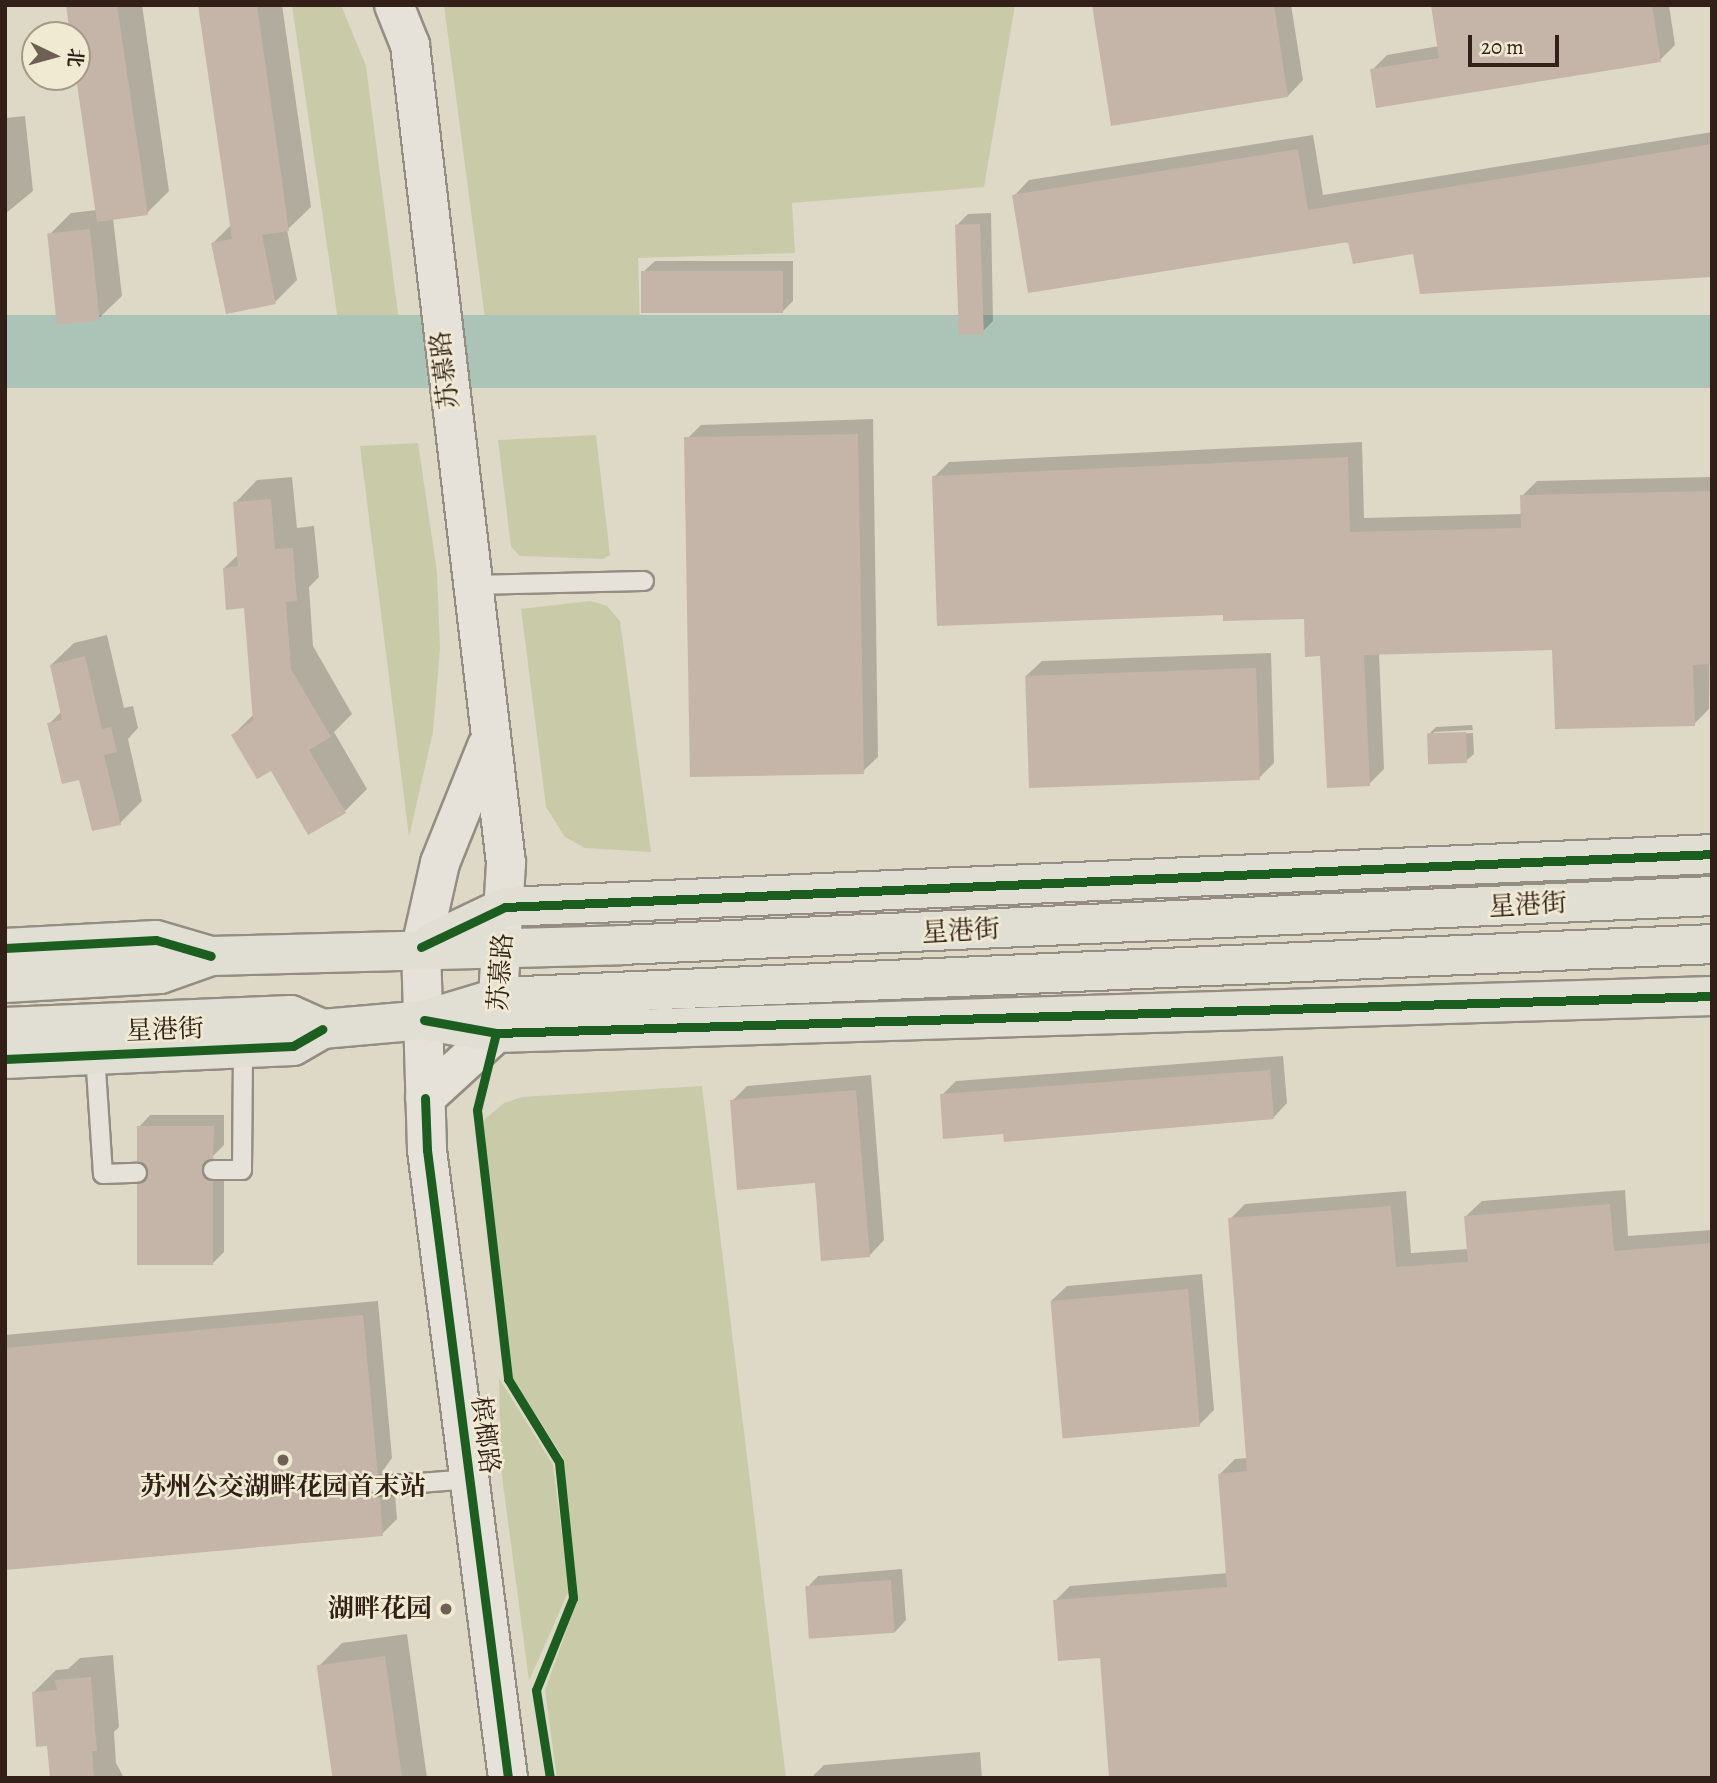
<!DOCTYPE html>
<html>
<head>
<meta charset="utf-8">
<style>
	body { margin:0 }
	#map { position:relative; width:1717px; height:1783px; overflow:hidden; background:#ded8c6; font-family:Alegreya,"Noto Serif SC",serif }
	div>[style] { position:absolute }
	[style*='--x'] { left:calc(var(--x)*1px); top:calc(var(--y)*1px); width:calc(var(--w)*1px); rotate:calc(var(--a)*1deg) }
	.green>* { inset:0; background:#c9cba8 }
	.water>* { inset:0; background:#acc4b7; transform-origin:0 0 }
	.shadow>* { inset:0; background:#0003 }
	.building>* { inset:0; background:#c5b5a9; transform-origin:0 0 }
	.roads { filter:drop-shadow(2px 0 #938d82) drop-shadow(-2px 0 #938d82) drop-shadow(0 2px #938d82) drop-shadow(0 -2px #938d82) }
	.lane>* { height:18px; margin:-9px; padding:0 9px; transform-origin:9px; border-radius:9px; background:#e6e2d9 }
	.secondary>* { height:38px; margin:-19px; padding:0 19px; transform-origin:19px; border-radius:19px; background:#e6e2d9 }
	.primary>* { height:38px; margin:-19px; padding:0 19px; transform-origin:19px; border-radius:19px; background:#e1ded3 }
	.cycleway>* { height:9px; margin:-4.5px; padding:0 4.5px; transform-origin:4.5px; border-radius:4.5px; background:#1b5e20 }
	.dots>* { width:19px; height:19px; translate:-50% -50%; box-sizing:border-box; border:4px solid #f0ead3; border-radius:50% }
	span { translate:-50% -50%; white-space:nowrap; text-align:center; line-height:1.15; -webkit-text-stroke:5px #f0ead3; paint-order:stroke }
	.street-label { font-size:26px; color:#322018 }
	.poi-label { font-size:26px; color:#322018; font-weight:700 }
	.right { translate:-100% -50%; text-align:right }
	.frame { position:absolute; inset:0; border:7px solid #322018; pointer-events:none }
	.north { position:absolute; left:21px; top:21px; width:70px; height:70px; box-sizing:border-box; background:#f0ead3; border:2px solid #a49988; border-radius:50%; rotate:95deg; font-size:19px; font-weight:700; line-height:28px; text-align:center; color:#322018 }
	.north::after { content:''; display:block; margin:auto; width:24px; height:32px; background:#6e6055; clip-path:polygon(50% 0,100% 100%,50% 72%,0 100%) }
	.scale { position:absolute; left:1468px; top:35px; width:91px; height:32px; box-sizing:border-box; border:4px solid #322018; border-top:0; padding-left:9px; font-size:21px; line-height:24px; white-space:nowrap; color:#322018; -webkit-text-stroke:5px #f0ead3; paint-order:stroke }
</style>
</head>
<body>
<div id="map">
	<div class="green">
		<i style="clip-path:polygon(292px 5px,341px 5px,366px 66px,405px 367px,345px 369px)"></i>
		<i style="clip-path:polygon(444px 5px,1015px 5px,984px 187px,792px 203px,795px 253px,638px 258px,641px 358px,491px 364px)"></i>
		<i style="clip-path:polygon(596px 435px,610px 555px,603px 559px,520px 556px,511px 547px,498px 440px)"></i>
		<i style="clip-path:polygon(418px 443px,437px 572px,440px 649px,433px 732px,409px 837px,360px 446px)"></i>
		<i style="clip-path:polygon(590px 601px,607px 606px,620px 621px,651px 852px,585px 848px,565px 837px,546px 807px,521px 609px)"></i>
		<i style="clip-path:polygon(702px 1086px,786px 1778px,557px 1778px,545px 1690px,578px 1598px,563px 1457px,510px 1376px,487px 1190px,484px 1120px,504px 1103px,522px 1097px)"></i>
		<i style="clip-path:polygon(499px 1378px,553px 1465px,569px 1590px,529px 1681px,501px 1469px)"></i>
	</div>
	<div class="water">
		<i style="left:1712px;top:315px;width:73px;height:1708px;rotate:90deg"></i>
	</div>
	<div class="shadow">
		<i style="clip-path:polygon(67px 5px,142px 5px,169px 191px,147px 213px,113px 218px,122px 296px,99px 318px,49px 235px,71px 213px,97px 210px,77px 35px,72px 35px)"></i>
		<i style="clip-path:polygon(200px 5px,282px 5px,311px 207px,287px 230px,297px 280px,275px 302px,213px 243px,232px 224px)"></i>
		<i style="clip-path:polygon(1093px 5px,1291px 5px,1303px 80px,1288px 96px)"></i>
		<i style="clip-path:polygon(1433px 5px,1669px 5px,1675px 45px,1660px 60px,1372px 70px,1387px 55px,1439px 46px)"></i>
		<i style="clip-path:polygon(5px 107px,6px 118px,25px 116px,33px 191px,5px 214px)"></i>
		<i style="clip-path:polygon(1712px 132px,1712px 275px,1414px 252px,1014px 196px,1029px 180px,1313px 135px,1323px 195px)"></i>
		<i style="clip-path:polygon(991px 213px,993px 321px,982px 332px,957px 225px,968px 214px)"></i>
		<i style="clip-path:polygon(655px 261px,793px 261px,793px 301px,782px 312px,643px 272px)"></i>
		<i style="clip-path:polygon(873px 419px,878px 757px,862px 772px,686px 440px,701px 425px)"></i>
		<i style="clip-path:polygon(1362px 442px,1364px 518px,1522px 514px,1522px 496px,1537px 481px,1712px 477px,1709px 709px,1694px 724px,1554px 648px,1379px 653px,1384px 769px,1369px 784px,1306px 617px,1225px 613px,934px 477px,949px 462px)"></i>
		<i style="clip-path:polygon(292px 477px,297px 528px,314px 526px,319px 577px,309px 587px,313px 646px,352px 714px,334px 732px,367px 789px,345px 811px,233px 735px,254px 714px,245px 606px,224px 568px,239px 554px,235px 503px,257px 480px)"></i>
		<i style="clip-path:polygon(107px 635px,124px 708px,133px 706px,138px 728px,128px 739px,142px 801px,120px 823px,81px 778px,49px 724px,62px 711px,51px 665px,74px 643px)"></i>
		<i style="clip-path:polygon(1271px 653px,1274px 763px,1259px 778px,1026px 676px,1042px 661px)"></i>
		<i style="clip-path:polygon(1472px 725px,1473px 730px,1434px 732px,1434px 735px,1473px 733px,1474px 754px,1466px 761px,1429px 734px,1436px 727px)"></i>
		<i style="clip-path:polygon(1283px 1056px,1287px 1103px,1273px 1118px,1004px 1132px,942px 1095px,956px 1081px)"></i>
		<i style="clip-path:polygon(871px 1075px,884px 1240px,869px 1256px,816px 1181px,732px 1101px,747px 1086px)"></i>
		<i style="clip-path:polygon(150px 1115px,224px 1115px,224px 1145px,212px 1157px,224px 1170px,224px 1252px,213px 1263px,151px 1173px,139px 1127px)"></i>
		<i style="clip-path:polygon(1625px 1190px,1628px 1236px,1712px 1230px,1712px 1778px,1101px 1656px,1055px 1601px,1070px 1586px,1228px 1573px,1220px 1474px,1235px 1459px,1248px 1458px,1230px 1219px,1245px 1204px,1406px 1191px,1411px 1253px,1469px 1249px,1466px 1216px,1482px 1201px)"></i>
		<i style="clip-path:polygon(1202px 1274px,1214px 1410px,1199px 1425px,1051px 1301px,1067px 1286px)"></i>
		<i style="clip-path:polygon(378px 1301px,392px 1458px,382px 1472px,394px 1482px,397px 1519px,382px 1534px,5px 1568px,5px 1335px)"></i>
		<i style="clip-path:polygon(902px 1569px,906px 1620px,895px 1632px,807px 1588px,818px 1576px)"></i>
		<i style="clip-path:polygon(407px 1634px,427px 1778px,334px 1778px,319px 1666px,342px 1643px)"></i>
		<i style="clip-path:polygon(113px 1655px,119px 1727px,114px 1732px,116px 1763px,124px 1778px,51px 1778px,49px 1745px,33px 1693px,56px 1670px,68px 1669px,80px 1658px)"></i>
		<i style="clip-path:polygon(980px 1752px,982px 1778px,811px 1778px,824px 1765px)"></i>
	</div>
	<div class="building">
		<i style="clip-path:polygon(66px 5px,117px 5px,148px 215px,97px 222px,76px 77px,77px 35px,70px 35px)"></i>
		<i style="clip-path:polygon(198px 5px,257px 5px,289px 231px,262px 235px,276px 304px,226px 314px,211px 243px,232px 239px)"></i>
		<i style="clip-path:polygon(1092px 5px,1274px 5px,1288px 97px,1111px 126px)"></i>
		<i style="clip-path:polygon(1431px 5px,1652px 5px,1661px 62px,1376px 108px,1370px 69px,1439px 58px)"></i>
		<i style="clip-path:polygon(1712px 144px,1712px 277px,1420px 294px,1413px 254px,1353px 264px,1348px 242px,1028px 293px,1012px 195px,1298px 149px,1308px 210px)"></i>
		<i style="left:980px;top:224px;width:110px;height:25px;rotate:88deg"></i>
		<i style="left:90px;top:229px;width:92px;height:43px;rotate:84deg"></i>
		<i style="left:641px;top:271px;width:142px;height:42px"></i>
		<i style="left:858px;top:434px;width:340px;height:174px;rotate:89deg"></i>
		<i style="clip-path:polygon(1348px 457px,1350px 532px,1521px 528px,1520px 495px,1712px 491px,1712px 664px,1693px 665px,1695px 726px,1555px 729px,1552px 650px,1364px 655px,1370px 786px,1327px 788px,1320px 656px,1305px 657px,1304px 619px,1223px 621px,1223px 615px,937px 626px,932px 476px)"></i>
		<i style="clip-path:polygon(271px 499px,275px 549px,293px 548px,297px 601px,286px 602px,291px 669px,331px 737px,309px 750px,346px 813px,308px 835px,271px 771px,257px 779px,231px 735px,253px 721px,244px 608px,226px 610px,223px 568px,238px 566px,233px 502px)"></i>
		<i style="clip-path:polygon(85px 656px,102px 729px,111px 727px,117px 752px,104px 755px,121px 825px,92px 831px,79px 780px,62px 784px,47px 723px,62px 720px,50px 665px)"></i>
		<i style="left:1256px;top:668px;width:112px;height:231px;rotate:88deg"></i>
		<i style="left:1466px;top:732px;width:31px;height:39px;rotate:88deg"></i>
		<i style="clip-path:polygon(1270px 1070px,1274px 1119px,1004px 1142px,1003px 1134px,943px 1139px,940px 1094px)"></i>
		<i style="clip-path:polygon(856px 1090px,870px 1257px,821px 1261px,815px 1183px,737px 1190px,730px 1100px)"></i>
		<i style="clip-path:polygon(137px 1126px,214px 1126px,213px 1159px,202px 1169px,213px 1181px,213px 1265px,137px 1265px,137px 1184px,148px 1173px,137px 1162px)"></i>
		<i style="clip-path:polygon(1610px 1204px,1614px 1251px,1712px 1243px,1712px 1778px,1109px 1778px,1100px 1658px,1058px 1661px,1053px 1600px,1227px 1587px,1218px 1474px,1247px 1471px,1228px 1218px,1391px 1206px,1396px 1267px,1468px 1262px,1464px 1216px)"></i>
		<i style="left:1188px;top:1289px;width:138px;height:138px;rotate:85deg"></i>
		<i style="clip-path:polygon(363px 1315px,378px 1475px,368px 1488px,380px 1497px,383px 1536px,5px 1570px,5px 1348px)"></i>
		<i style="left:891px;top:1580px;width:53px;height:86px;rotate:86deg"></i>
		<i style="left:385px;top:1656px;width:123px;height:69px;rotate:82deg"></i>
		<i style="clip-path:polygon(91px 1677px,97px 1751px,92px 1751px,94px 1778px,50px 1778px,47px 1746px,36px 1747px,32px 1692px,57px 1690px,55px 1680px)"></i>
	</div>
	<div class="roads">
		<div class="lane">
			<i style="--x:471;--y:585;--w:173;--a:-1.3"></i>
			<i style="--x:95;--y:1054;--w:120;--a:86.2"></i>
			<i style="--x:103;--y:1174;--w:34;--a:-2"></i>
			<i style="--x:213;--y:1170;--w:29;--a:0"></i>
			<i style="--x:242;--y:1170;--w:122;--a:-89.5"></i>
			<i style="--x:379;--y:1486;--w:90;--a:-4.4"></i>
		</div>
		<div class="secondary">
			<i style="--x:394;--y:5;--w:43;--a:68.2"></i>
			<i style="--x:410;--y:45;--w:824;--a:83.31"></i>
			<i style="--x:506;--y:863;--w:170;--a:93.4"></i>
			<i style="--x:496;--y:1033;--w:96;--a:137.5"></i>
			<i style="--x:487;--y:746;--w:126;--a:111.9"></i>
			<i style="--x:440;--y:863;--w:86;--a:102.7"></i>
			<i style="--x:421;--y:947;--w:203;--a:88.3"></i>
			<i style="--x:427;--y:1150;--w:633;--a:82.65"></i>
		</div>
		<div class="primary">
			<i style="--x:432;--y:942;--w:81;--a:-25.6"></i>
			<i style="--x:505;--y:907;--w:1208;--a:-2.51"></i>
			<i style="--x:5;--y:948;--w:151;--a:-3"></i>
			<i style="--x:156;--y:940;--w:57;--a:16.2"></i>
			<i style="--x:211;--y:956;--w:410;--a:-1.5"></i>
			<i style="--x:621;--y:945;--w:1092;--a:-2.57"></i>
			<i style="--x:5;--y:983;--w:155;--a:-3.3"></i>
			<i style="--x:160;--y:974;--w:54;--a:-19.4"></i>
			<i style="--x:433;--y:1022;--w:64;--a:9.9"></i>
			<i style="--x:496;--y:1033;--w:1217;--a:-1.74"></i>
			<i style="--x:5;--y:1027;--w:286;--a:-2.4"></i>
			<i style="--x:291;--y:1015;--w:34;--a:24"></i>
			<i style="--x:5;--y:1059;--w:288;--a:-2.6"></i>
			<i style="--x:293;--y:1046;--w:34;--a:-30"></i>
			<i style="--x:322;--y:1029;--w:102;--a:-5"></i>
			<i style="--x:424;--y:1020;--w:79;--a:-16.8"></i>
			<i style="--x:500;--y:997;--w:1213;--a:-2.5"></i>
		</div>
	</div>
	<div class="cycleway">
		<i style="--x:421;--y:947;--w:93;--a:-25.5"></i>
		<i style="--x:505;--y:907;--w:1208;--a:-2.51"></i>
		<i style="--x:5;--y:948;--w:151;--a:-3"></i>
		<i style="--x:156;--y:940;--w:57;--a:16.2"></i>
		<i style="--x:424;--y:1020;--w:73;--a:10.2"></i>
		<i style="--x:496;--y:1033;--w:1217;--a:-1.74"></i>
		<i style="--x:496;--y:1033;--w:79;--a:103.9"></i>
		<i style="--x:477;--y:1110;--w:271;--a:83.4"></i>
		<i style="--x:508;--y:1379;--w:97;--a:58.4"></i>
		<i style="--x:559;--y:1462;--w:137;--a:84.1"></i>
		<i style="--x:573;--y:1598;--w:99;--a:111.9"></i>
		<i style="--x:536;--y:1690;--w:89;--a:81"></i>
		<i style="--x:5;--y:1059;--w:288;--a:-2.6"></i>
		<i style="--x:293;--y:1046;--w:34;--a:-30"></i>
		<i style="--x:425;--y:1098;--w:52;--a:87.8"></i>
		<i style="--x:427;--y:1150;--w:633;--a:82.65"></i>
	</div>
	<div class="dots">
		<i style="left:283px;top:1460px;background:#6e6055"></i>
		<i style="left:446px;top:1609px;background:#6e6055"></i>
	</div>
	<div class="street-label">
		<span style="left:445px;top:370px;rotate:-97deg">苏慕路</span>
		<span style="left:1528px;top:905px;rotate:-3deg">星港街</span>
		<span style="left:961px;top:931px;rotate:-3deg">星港街</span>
		<span style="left:501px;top:972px;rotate:-86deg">苏慕路</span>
		<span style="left:165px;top:1030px;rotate:-2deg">星港街</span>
		<span style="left:485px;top:1435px;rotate:83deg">槟榔路</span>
	</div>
	<div class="poi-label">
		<span style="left:283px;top:1487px">苏州公交湖畔花园首末站</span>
		<span class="right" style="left:432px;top:1609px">湖畔花园</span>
	</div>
	<div class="frame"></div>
	<div class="north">北</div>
	<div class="scale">20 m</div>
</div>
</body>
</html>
